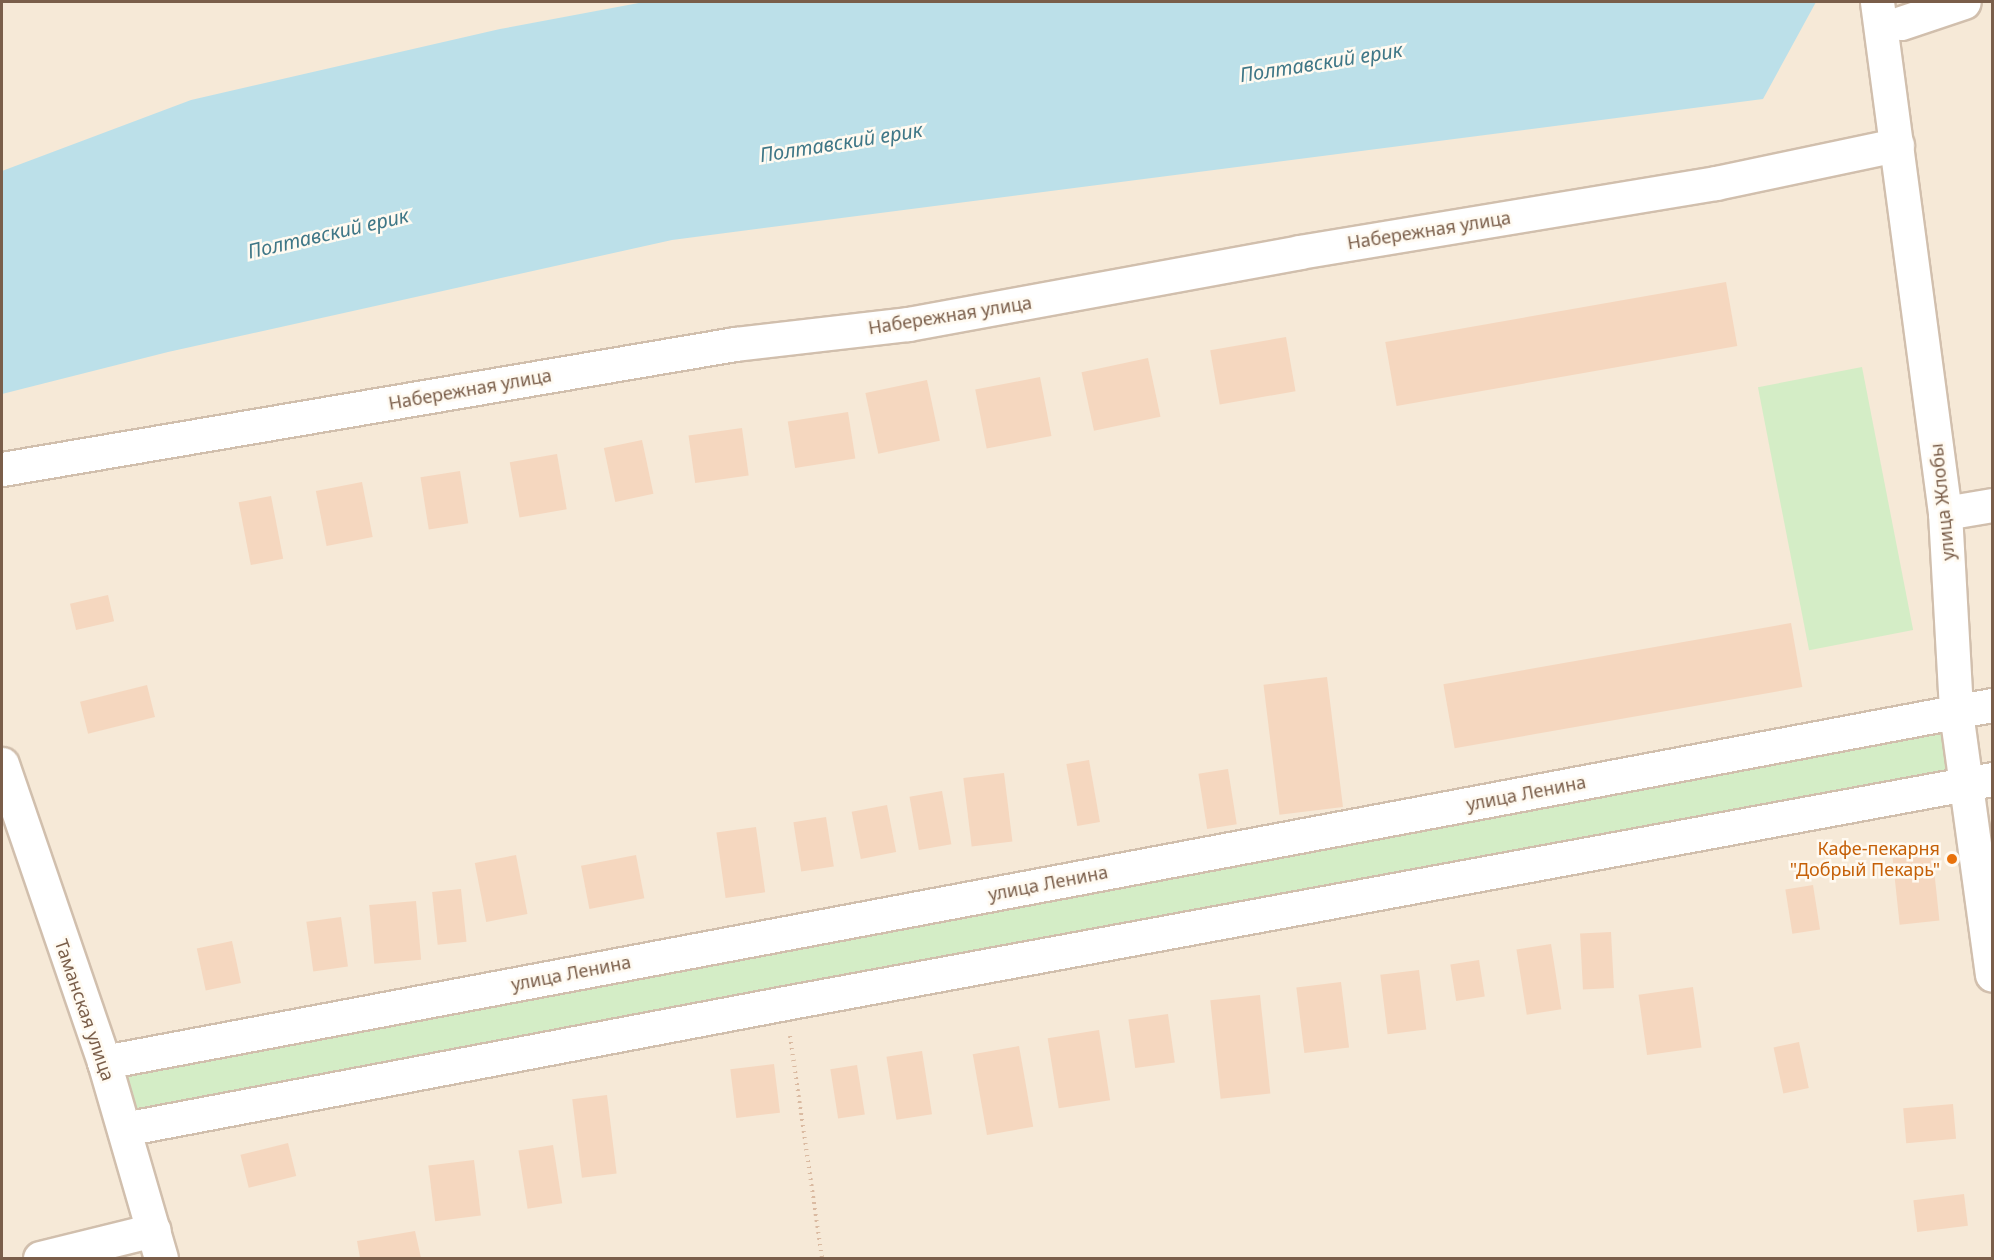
<!DOCTYPE html>
<html>
<head>
<meta charset="utf-8">
<style>
	body { margin:0 }
	#map { position:relative; width:1994px; height:1260px; overflow:hidden; background:#fef7e9; font-family:"Noto Sans",sans-serif }
	div>[style] { position:absolute }
	[style*='--x'] { left:calc(var(--x)*1px); top:calc(var(--y)*1px); width:calc(var(--w)*1px); rotate:calc(var(--a)*1deg) }
	.residential>* { inset:0; background:#f6e9d7; transform-origin:0 0 }
	.green>* { inset:0; background:#d4edc6; transform-origin:0 0 }
	.water>* { inset:0; background:#bce0e9 }
	.building>* { inset:0; background:#f5d7bf; transform-origin:0 0 }
	.path>* { height:4px; margin-top:-2px; transform-origin:0; background:repeating-linear-gradient(90deg,#dabaa1 0 1.5px,transparent 0 6px) }
	.roads { filter:drop-shadow(2px 0 #d1bfad) drop-shadow(-2px 0 #d1bfad) drop-shadow(0 2px #d1bfad) drop-shadow(0 -2px #d1bfad) }
	.minor>* { height:33px; margin:-16.5px; padding:0 16.5px; transform-origin:16.5px; border-radius:16.5px; background:#fff }
	.dots>* { width:16px; height:16px; translate:-50% -50%; box-sizing:border-box; border:3px solid #fffaf1; border-radius:50% }
	span { translate:-50% -50%; white-space:nowrap; text-align:center; line-height:1.15; -webkit-text-stroke:5px #fffaf1; paint-order:stroke }
	.street-label { font-size:18px; color:#7a5e4a }
	.food-label { font-size:18px; color:#c56008 }
	.right { translate:-100% -50%; text-align:right }
	.water-label { font-size:20px; color:#3f7787; font-style:italic }
	.frame { position:absolute; inset:0; border:3px solid #7a5e4a; pointer-events:none }
</style>
</head>
<body>
<div id="map">
	<div class="residential">
		<i style="left:2px;top:2px;width:1990px;height:1256px"></i>
	</div>
	<div class="green">
		<i style="left:1862px;top:367px;width:268px;height:106px;rotate:79deg"></i>
		<i style="clip-path:polygon(1971px 713px,1985px 792px,129px 1118px,113px 1067px)"></i>
	</div>
	<div class="water">
		<i style="clip-path:polygon(644px 2px,1816px 2px,1763px 99px,672px 240px,168px 352px,2px 394px,2px 171px,191px 100px,500px 29px)"></i>
	</div>
	<div class="building">
		<i style="left:1726px;top:282px;width:65px;height:346px;rotate:80deg"></i>
		<i style="left:1286px;top:337px;width:55px;height:77px;rotate:80deg"></i>
		<i style="left:1148px;top:358px;width:60px;height:68px;rotate:78deg"></i>
		<i style="left:1040px;top:377px;width:60px;height:66px;rotate:79deg"></i>
		<i style="left:927px;top:380px;width:62px;height:63px;rotate:78deg"></i>
		<i style="left:848px;top:412px;width:47px;height:61px;rotate:81deg"></i>
		<i style="left:742px;top:428px;width:48px;height:54px;rotate:82deg"></i>
		<i style="left:642px;top:440px;width:55px;height:39px;rotate:78deg"></i>
		<i style="left:557px;top:454px;width:56px;height:48px;rotate:80deg"></i>
		<i style="left:460px;top:471px;width:53px;height:40px;rotate:81deg"></i>
		<i style="left:362px;top:482px;width:56px;height:47px;rotate:79deg"></i>
		<i style="left:271px;top:496px;width:64px;height:33px;rotate:79deg"></i>
		<i style="left:108px;top:595px;width:27px;height:39px;rotate:77deg"></i>
		<i style="left:1791px;top:623px;width:65px;height:353px;rotate:80deg"></i>
		<i style="left:1327px;top:677px;width:131px;height:64px;rotate:83deg"></i>
		<i style="left:147px;top:685px;width:33px;height:69px;rotate:76deg"></i>
		<i style="left:1089px;top:760px;width:63px;height:23px;rotate:80deg"></i>
		<i style="left:1228px;top:769px;width:56px;height:30px;rotate:81deg"></i>
		<i style="left:1004px;top:773px;width:69px;height:41px;rotate:83deg"></i>
		<i style="left:942px;top:791px;width:54px;height:33px;rotate:80deg"></i>
		<i style="left:887px;top:805px;width:48px;height:36px;rotate:79deg"></i>
		<i style="left:826px;top:817px;width:50px;height:33px;rotate:81deg"></i>
		<i style="left:756px;top:827px;width:66px;height:40px;rotate:82deg"></i>
		<i style="left:1932px;top:850px;width:71px;height:40px;rotate:84deg"></i>
		<i style="left:516px;top:855px;width:60px;height:42px;rotate:79deg"></i>
		<i style="left:636px;top:855px;width:44px;height:56px;rotate:79deg"></i>
		<i style="left:1813px;top:885px;width:45px;height:28px;rotate:81deg"></i>
		<i style="left:461px;top:889px;width:53px;height:29px;rotate:84deg"></i>
		<i style="left:416px;top:901px;width:59px;height:47px;rotate:85deg"></i>
		<i style="left:341px;top:917px;width:50px;height:35px;rotate:82deg"></i>
		<i style="left:1611px;top:932px;width:56px;height:31px;rotate:87deg"></i>
		<i style="left:232px;top:941px;width:43px;height:36px;rotate:78deg"></i>
		<i style="left:1551px;top:944px;width:66px;height:35px;rotate:81deg"></i>
		<i style="left:1479px;top:960px;width:37px;height:29px;rotate:81deg"></i>
		<i style="left:1419px;top:970px;width:60px;height:39px;rotate:83deg"></i>
		<i style="left:1341px;top:982px;width:66px;height:45px;rotate:83deg"></i>
		<i style="left:1693px;top:987px;width:61px;height:55px;rotate:82deg"></i>
		<i style="left:1260px;top:995px;width:99px;height:50px;rotate:84deg"></i>
		<i style="left:1168px;top:1014px;width:49px;height:40px;rotate:82deg"></i>
		<i style="left:1099px;top:1030px;width:71px;height:52px;rotate:81deg"></i>
		<i style="left:1799px;top:1042px;width:47px;height:26px;rotate:78deg"></i>
		<i style="left:1019px;top:1046px;width:82px;height:47px;rotate:80deg"></i>
		<i style="left:922px;top:1051px;width:64px;height:36px;rotate:81deg"></i>
		<i style="left:774px;top:1064px;width:49px;height:44px;rotate:83deg"></i>
		<i style="left:857px;top:1065px;width:50px;height:27px;rotate:81deg"></i>
		<i style="left:607px;top:1095px;width:79px;height:35px;rotate:83deg"></i>
		<i style="left:1953px;top:1104px;width:35px;height:50px;rotate:85deg"></i>
		<i style="left:288px;top:1143px;width:34px;height:49px;rotate:76deg"></i>
		<i style="left:553px;top:1145px;width:59px;height:35px;rotate:81deg"></i>
		<i style="left:474px;top:1160px;width:56px;height:46px;rotate:83deg"></i>
		<i style="left:1964px;top:1194px;width:32px;height:51px;rotate:83deg"></i>
		<i style="clip-path:polygon(415px 1231px,421px 1258px,360px 1258px,357px 1241px)"></i>
	</div>
	<div class="path">
		<i style="--x:790;--y:1036;--w:224;--a:81.8"></i>
	</div>
	<div class="roads">
		<div class="minor">
			<i style="--x:1877;--y:2;--w:516;--a:82.42"></i>
			<i style="--x:1945;--y:513;--w:199;--a:86.8"></i>
			<i style="--x:1956;--y:712;--w:265;--a:82.2"></i>
			<i style="--x:1901;--y:23;--w:66;--a:-18.4"></i>
			<i style="--x:2;--y:469;--w:744;--a:-9.68"></i>
			<i style="--x:735;--y:344;--w:174;--a:-6.6"></i>
			<i style="--x:908;--y:324;--w:398;--a:-10.4"></i>
			<i style="--x:1299;--y:252;--w:423;--a:-9.4"></i>
			<i style="--x:1716;--y:183;--w:185;--a:-11.9"></i>
			<i style="--x:1945;--y:513;--w:48;--a:-9.7"></i>
			<i style="--x:2;--y:764;--w:315;--a:71.1"></i>
			<i style="--x:104;--y:1062;--w:204;--a:73.8"></i>
			<i style="--x:104;--y:1062;--w:1921;--a:-10.71"></i>
			<i style="--x:124;--y:1129;--w:673;--a:-10.79"></i>
			<i style="--x:785;--y:1003;--w:1228;--a:-10.51"></i>
			<i style="--x:40;--y:1258;--w:117;--a:-13.8"></i>
		</div>
	</div>
	<div class="dots">
		<i style="left:1952px;top:859px;background:#e8710a"></i>
	</div>
	<div class="street-label">
		<span style="left:1429px;top:230px;rotate:-9deg">Набережная улица</span>
		<span style="left:950px;top:315px;rotate:-9deg">Набережная улица</span>
		<span style="left:470px;top:389px;rotate:-10deg">Набережная улица</span>
		<span style="left:1942px;top:502px;rotate:-96deg">улица Жлобы</span>
		<span style="left:1526px;top:793px;rotate:-11deg">улица Ленина</span>
		<span style="left:1048px;top:883px;rotate:-11deg">улица Ленина</span>
		<span style="left:571px;top:973px;rotate:-11deg">улица Ленина</span>
		<span style="left:85px;top:1010px;rotate:71deg">Таманская улица</span>
	</div>
	<div class="food-label">
		<span class="right" style="left:1940px;top:859px">Кафе-пекарня<br>"Добрый Пекарь"</span>
	</div>
	<div class="water-label">
		<span style="left:1321px;top:62px;rotate:-9deg">Полтавский ерик</span>
		<span style="left:841px;top:142px;rotate:-9deg">Полтавский ерик</span>
		<span style="left:328px;top:233px;rotate:-13deg">Полтавский ерик</span>
	</div>
	<div class="frame"></div>
</div>
</body>
</html>
